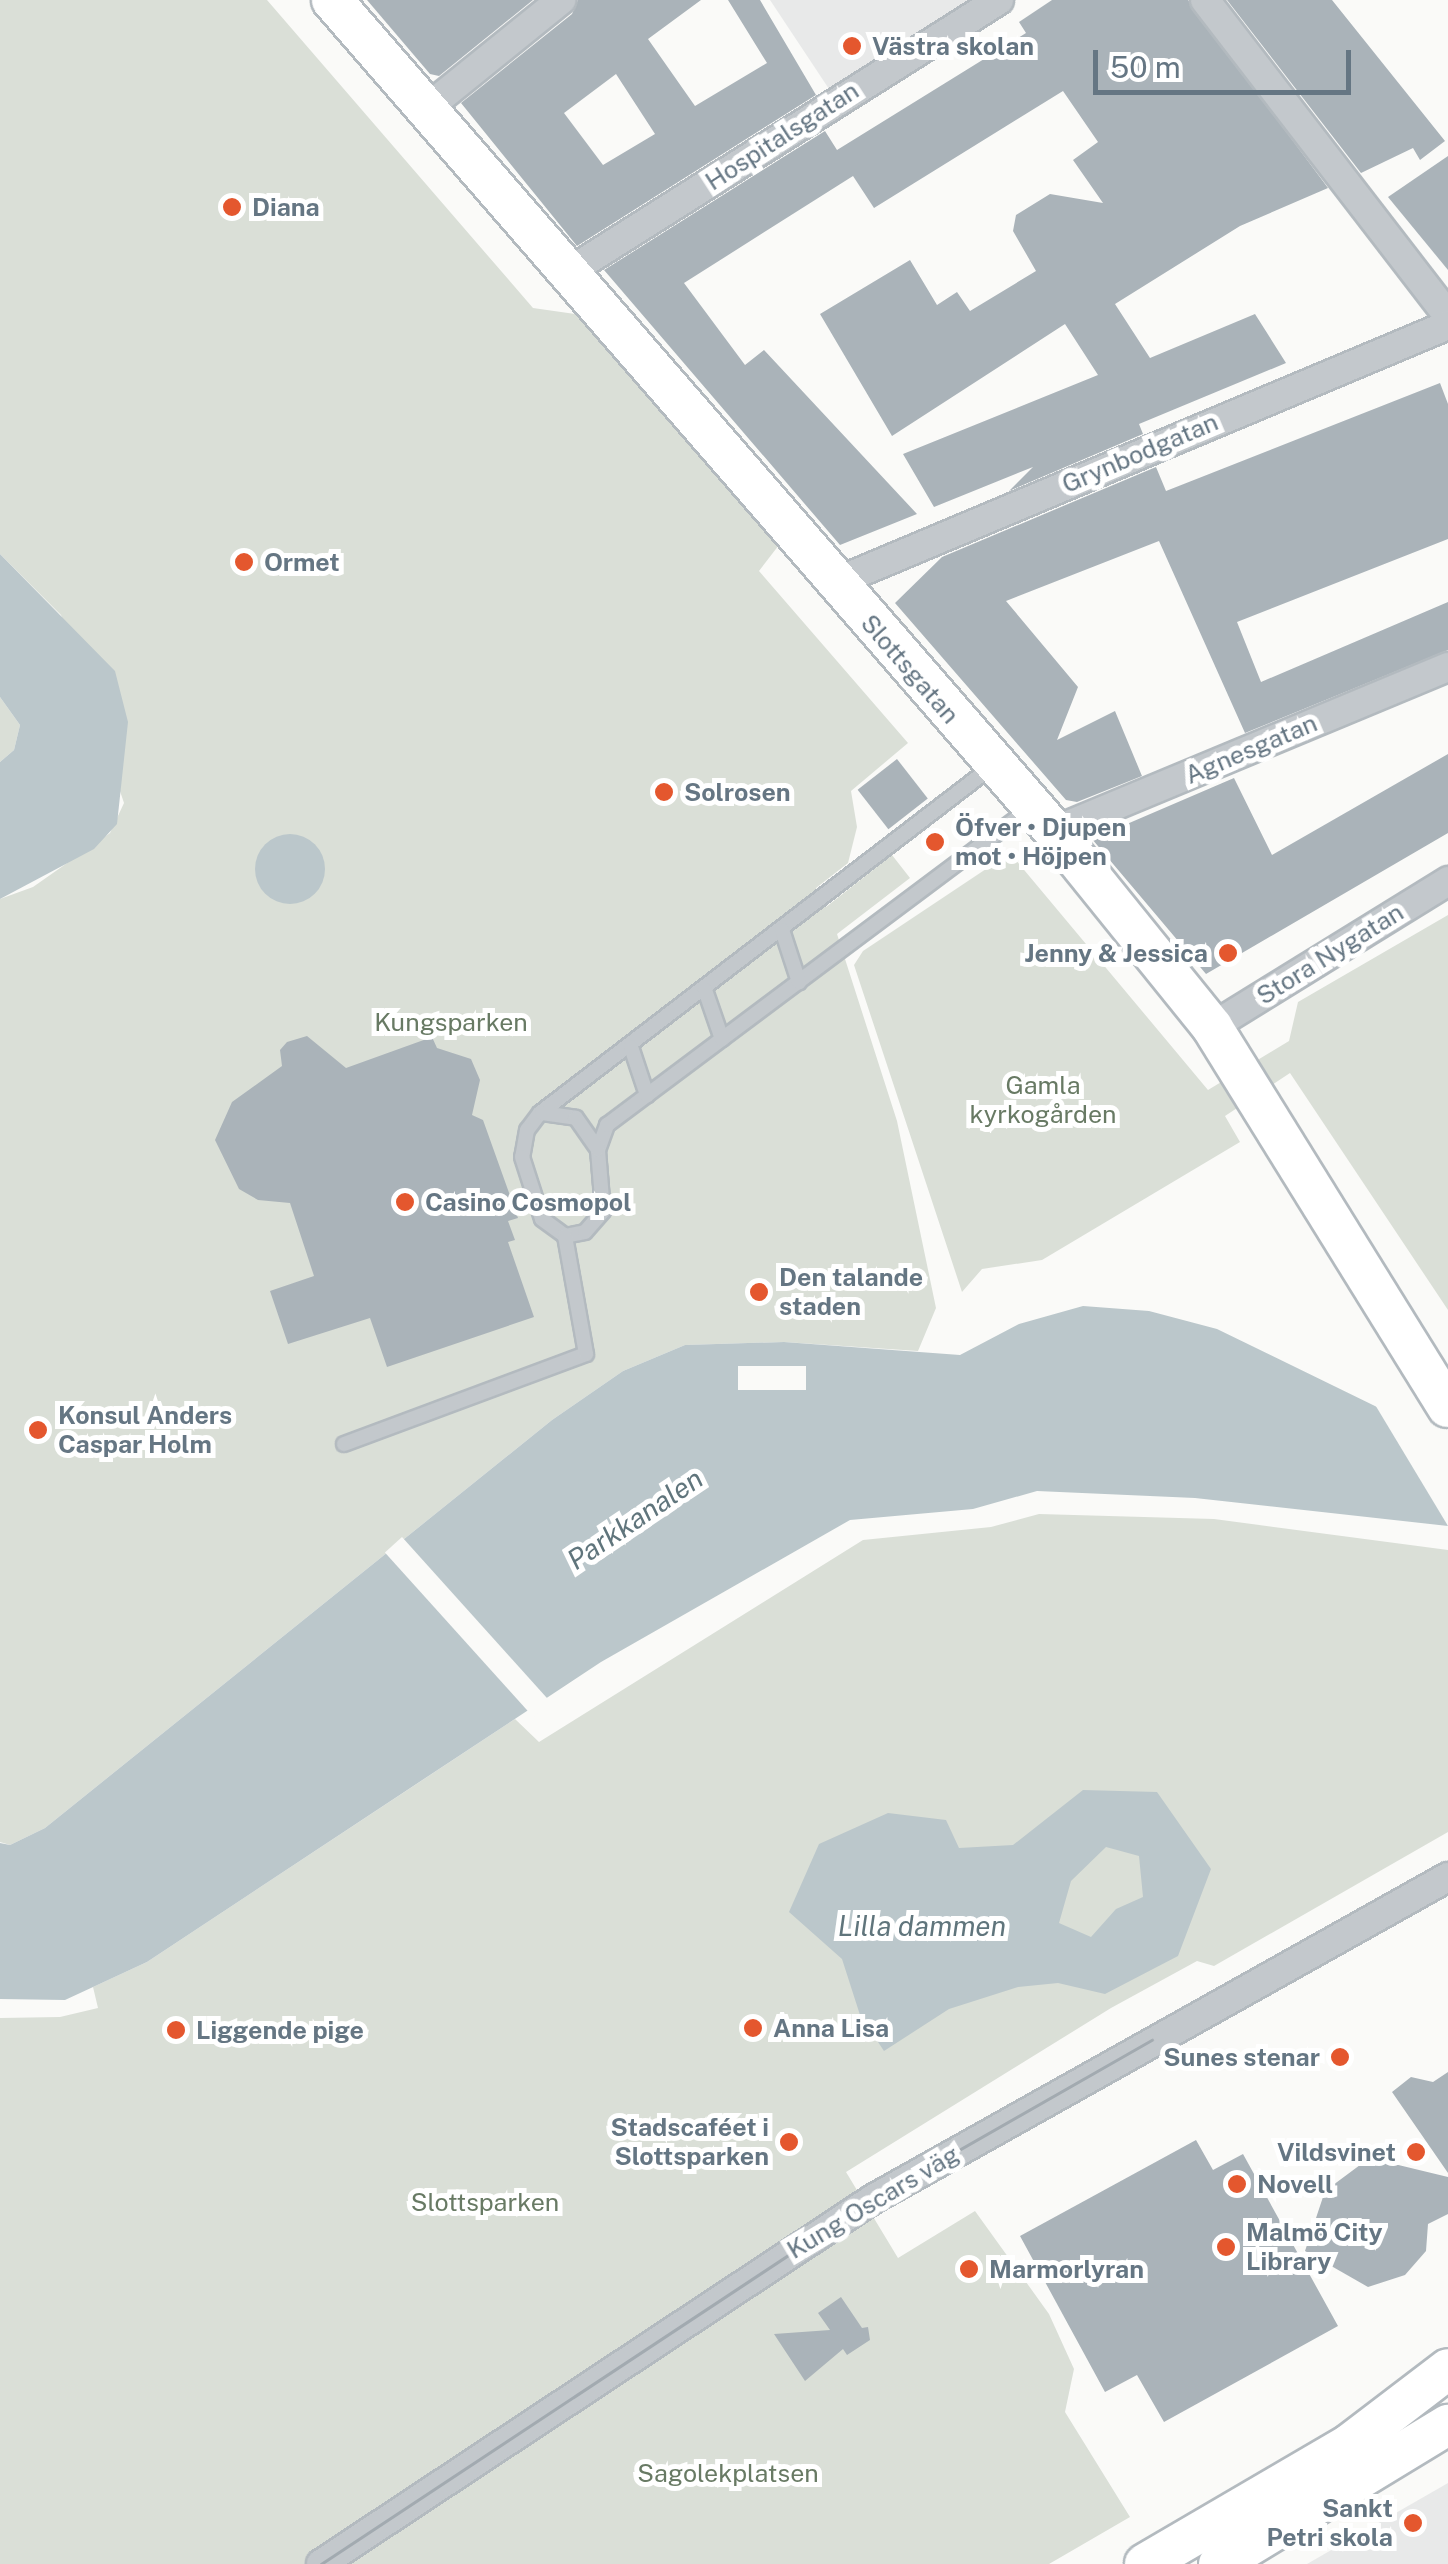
<!DOCTYPE html>
<html>
<head>
<meta charset="utf-8">
<style>
	body { margin:0 }
	#map { position:relative; width:1448px; height:2564px; overflow:hidden; background:#fafaf8; font-family:"Public Sans",sans-serif }
	div>[style] { position:absolute }
	[style*='--x'] { left:calc(var(--x)*1px); top:calc(var(--y)*1px); width:calc(var(--w)*1px); rotate:calc(var(--a)*1deg) }
	.built>* { inset:0; background:#e8e9e9 }
	.green>* { inset:0; background:#dadfd7 }
	.water>* { inset:0; background:#bbc7cb }
	.round { border-radius:50% }
	.pier>* { inset:0; background:#fafaf8; transform-origin:0 0 }
	.building>* { inset:0; background:#aab3b9; transform-origin:0 0 }
	.roads { filter:drop-shadow(2px 0 #b3babf) drop-shadow(-2px 0 #b3babf) drop-shadow(0 2px #b3babf) drop-shadow(0 -2px #b3babf) }
	.lane>* { height:14px; margin:-7px; padding:0 7px; transform-origin:7px; border-radius:7px; background:#c3c8cc }
	.street>* { height:28px; margin:-14px; padding:0 14px; transform-origin:14px; border-radius:14px; background:#c3c8cc }
	.secondary>* { height:40px; margin:-20px; padding:0 20px; transform-origin:20px; border-radius:20px; background:#fff }
	.tram>* { height:2.5px; margin:-1.25px; padding:0 1.25px; transform-origin:1.25px; border-radius:1.25px; background:#a2aab0 }
	.dots>* { width:28px; height:28px; translate:-50% -50%; box-sizing:border-box; border:5px solid #fff; border-radius:50% }
	span { translate:-50% -50%; white-space:nowrap; text-align:center; line-height:1.15; -webkit-text-stroke:10px #fff; paint-order:stroke }
	.poi-label { font-size:25px; color:#657683; font-weight:700 }
	.left { translate:0 -50%; text-align:left }
	.right { translate:-100% -50%; text-align:right }
	.street-label { font-size:25px; color:#657683 }
	.park-label { font-size:25px; color:#687a64 }
	.water-label { font-size:28px; color:#60757c; font-style:italic }
	.scale { position:absolute; left:1093px; top:50px; width:258px; height:45px; box-sizing:border-box; border:5px solid #657683; border-top:0; padding-left:12px; font-size:30px; line-height:35px; white-space:nowrap; color:#657683; -webkit-text-stroke:8px #fff; paint-order:stroke }
</style>
</head>
<body>
<div id="map">
	<div class="built">
		<i style="clip-path:polygon(770px 0,977px 0,831px 92px)"></i>
		<i style="clip-path:polygon(1448px 2483px,1448px 2564px,1307px 2564px)"></i>
	</div>
	<div class="green">
		<i style="clip-path:polygon(0 0,267px 0,533px 308px,575px 314px,716px 465px,779px 545px,759px 571px,908px 743px,851px 791px,857px 827px,848px 863px,816px 888px,826px 907px,892px 855px,910px 878px,837px 934px,897px 1121px,936px 1308px,918px 1351px,784px 1342px,685px 1345px,623px 1371px,552px 1420px,45px 1828px,10px 1845px,0 1842px,0 899px,33px 887px,110px 833px,124px 803px,61px 615px,0 554px)"></i>
		<i style="clip-path:polygon(0 697px,20px 725px,14px 750px,0 762px)"></i>
		<i style="clip-path:polygon(1010px 853px,1208px 1090px,1289px 1041px,1298px 1002px,1448px 915px,1448px 1310px,1290px 1073px,1225px 1116px,1240px 1142px,1042px 1260px,982px 1269px,962px 1292px,854px 965px,863px 951px)"></i>
		<i style="clip-path:polygon(1039px 1514px,1214px 1519px,1448px 1550px,1448px 1832px,1214px 1966px,1197px 1961px,1111px 2008px,846px 2172px,898px 2258px,975px 2211px,1049px 2314px,1074px 2369px,1065px 2412px,1130px 2517px,1049px 2564px,0 2564px,0 2018px,60px 2017px,98px 2008px,93px 1987px,147px 1962px,515px 1719px,539px 1742px,863px 1540px,991px 1527px)"></i>
	</div>
	<div class="water">
		<i style="clip-path:polygon(0 554px,115px 671px,128px 722px,117px 824px,94px 849px,0 899px,0 762px,14px 750px,20px 725px,0 697px)"></i>
		<i class="round" style="left:255px;top:834px;width:70px;height:70px"></i>
		<i style="clip-path:polygon(1083px 1306px,1149px 1311px,1217px 1329px,1377px 1407px,1448px 1414px,1448px 1526px,1195px 1498px,1037px 1491px,973px 1509px,850px 1520px,601px 1662px,147px 1962px,65px 2000px,0 1999px,0 1843px,10px 1845px,45px 1828px,552px 1420px,623px 1371px,685px 1345px,784px 1342px,960px 1355px,1019px 1324px)"></i>
		<i style="clip-path:polygon(evenodd,1083px 1790px,1157px 1792px,1211px 1869px,1178px 1956px,1105px 1994px,1058px 1983px,1018px 1987px,949px 2009px,884px 2051px,860px 2015px,842px 1959px,789px 1912px,819px 1844px,888px 1813px,946px 1820px,959px 1848px,1013px 1845px,1083px 1790px,1106px 1847px,1139px 1856px,1143px 1897px,1116px 1909px,1091px 1937px,1059px 1923px,1071px 1881px,1106px 1847px)"></i>
	</div>
	<div class="pier">
		<i style="left:738px;top:1366px;width:68px;height:24px"></i>
		<i style="clip-path:polygon(1371px 1398px,1448px 1409px,1448px 1526px)"></i>
		<i style="left:402px;top:1537px;width:222px;height:23px;rotate:48deg"></i>
	</div>
	<div class="building">
		<i style="clip-path:polygon(367px 0,533px 0,439px 76px,430px 74px)"></i>
		<i style="clip-path:polygon(evenodd,578px 0,701px 0,648px 39px,695px 106px,767px 63px,728px 0,760px 0,816px 95px,577px 246px,461px 103px,572px 14px,578px 0,616px 74px,655px 134px,603px 165px,564px 113px,616px 74px)"></i>
		<i style="clip-path:polygon(1052px 0,1188px 0,1328px 188px,1240px 226px,1115px 304px,1150px 358px,1255px 314px,1286px 363px,1139px 424px,1143px 434px,1009px 491px,1033px 467px,934px 507px,903px 454px,1098px 375px,1065px 324px,892px 436px,820px 314px,910px 260px,937px 305px,957px 292px,970px 311px,1036px 271px,1013px 231px,1016px 215px,1050px 194px,1103px 203px,1073px 160px,1098px 142px,1063px 91px,874px 208px,853px 176px,684px 283px,745px 365px,764px 350px,917px 514px,840px 545px,604px 270px,825px 131px,837px 150px,1026px 33px,1019px 22px)"></i>
		<i style="clip-path:polygon(1227px 0,1332px 0,1445px 141px,1420px 160px,1413px 148px,1361px 173px)"></i>
		<i style="clip-path:polygon(1448px 156px,1448px 270px,1388px 197px)"></i>
		<i style="clip-path:polygon(1440px 383px,1448px 404px,1448px 539px,1237px 622px,1261px 682px,1448px 602px,1448px 650px,1245px 733px,1159px 541px,1006px 601px,1078px 687px,1057px 740px,1115px 711px,1142px 776px,1077px 802px,1066px 800px,895px 603px,942px 557px,1156px 467px,1166px 491px)"></i>
		<i style="clip-path:polygon(1448px 754px,1448px 833px,1206px 974px,1092px 839px,1234px 778px,1272px 855px)"></i>
		<i style="left:897px;top:759px;width:50px;height:50px;rotate:52deg"></i>
		<i style="clip-path:polygon(307px 1036px,346px 1068px,432px 1037px,437px 1048px,471px 1059px,480px 1080px,472px 1115px,483px 1120px,518px 1218px,508px 1221px,515px 1240px,508px 1242px,534px 1317px,387px 1367px,370px 1318px,288px 1344px,270px 1291px,314px 1276px,290px 1203px,258px 1200px,239px 1189px,215px 1140px,232px 1102px,282px 1066px,280px 1050px,287px 1042px)"></i>
		<i style="clip-path:polygon(1448px 2072px,1448px 2173px,1392px 2092px,1411px 2077px,1433px 2082px)"></i>
		<i style="clip-path:polygon(1196px 2140px,1213px 2170px,1243px 2154px,1338px 2326px,1164px 2422px,1137px 2375px,1105px 2392px,1020px 2236px)"></i>
		<i style="clip-path:polygon(1386px 2162px,1448px 2177px,1448px 2214px,1428px 2224px,1426px 2251px,1405px 2275px,1368px 2287px,1305px 2251px,1325px 2191px,1360px 2165px)"></i>
		<i style="clip-path:polygon(841px 2297px,862px 2328px,868px 2327px,870px 2340px,847px 2355px,843px 2349px,805px 2381px,774px 2334px,830px 2330px,818px 2313px)"></i>
	</div>
	<div class="roads">
		<div class="lane">
			<i style="--x:994;--y:765;--w:572;--a:142.53"></i>
			<i style="--x:540;--y:1113;--w:21;--a:127"></i>
			<i style="--x:527;--y:1130;--w:27;--a:100"></i>
			<i style="--x:522;--y:1157;--w:65;--a:72.1"></i>
			<i style="--x:542;--y:1219;--w:29;--a:36"></i>
			<i style="--x:565;--y:1236;--w:20;--a:-11"></i>
			<i style="--x:585;--y:1232;--w:28;--a:-49"></i>
			<i style="--x:603;--y:1211;--w:61;--a:-94.7"></i>
			<i style="--x:598;--y:1150;--w:27;--a:-70"></i>
			<i style="--x:607;--y:1125;--w:531;--a:-36.81"></i>
			<i style="--x:782;--y:930;--w:55;--a:71.9"></i>
			<i style="--x:705;--y:990;--w:52;--a:70.9"></i>
			<i style="--x:631;--y:1047;--w:51;--a:71.6"></i>
			<i style="--x:542;--y:1113;--w:34;--a:8"></i>
			<i style="--x:576;--y:1118;--w:38;--a:55"></i>
			<i style="--x:344;--y:1444;--w:258;--a:-20.4"></i>
			<i style="--x:586;--y:1354;--w:120;--a:-100.1"></i>
		</div>
		<div class="street">
			<i style="--x:1205;--y:0;--w:398;--a:52.4"></i>
			<i style="--x:426;--y:109;--w:174;--a:-38.9"></i>
			<i style="--x:567;--y:273;--w:511;--a:-32.29"></i>
			<i style="--x:834;--y:583;--w:666;--a:-22.79"></i>
			<i style="--x:1054;--y:831;--w:427;--a:-22.6"></i>
			<i style="--x:1212;--y:1027;--w:278;--a:-31.7"></i>
			<i style="--x:321;--y:2564;--w:662;--a:-33.47"></i>
			<i style="--x:873;--y:2199;--w:659;--a:-29.25"></i>
		</div>
		<div class="secondary">
			<i style="--x:332;--y:0;--w:1101;--a:49.01"></i>
			<i style="--x:1054;--y:831;--w:252;--a:51.1"></i>
			<i style="--x:1212;--y:1027;--w:447;--a:58.2"></i>
			<i style="--x:1145;--y:2564;--w:238;--a:-30.3"></i>
			<i style="--x:1350;--y:2444;--w:123;--a:-37.4"></i>
			<i style="--x:1219;--y:2564;--w:268;--a:-31.3"></i>
		</div>
	</div>
	<div class="tram">
		<i style="--x:321;--y:2564;--w:662;--a:-33.47"></i>
		<i style="--x:873;--y:2199;--w:321;--a:-29.7"></i>
	</div>
	<div class="dots">
		<i style="left:852px;top:46px;background:#e4572e"></i>
		<i style="left:232px;top:207px;background:#e4572e"></i>
		<i style="left:244px;top:562px;background:#e4572e"></i>
		<i style="left:664px;top:792px;background:#e4572e"></i>
		<i style="left:935px;top:842px;background:#e4572e"></i>
		<i style="left:1228px;top:953px;background:#e4572e"></i>
		<i style="left:405px;top:1202px;background:#e4572e"></i>
		<i style="left:759px;top:1292px;background:#e4572e"></i>
		<i style="left:38px;top:1430px;background:#e4572e"></i>
		<i style="left:753px;top:2028px;background:#e4572e"></i>
		<i style="left:176px;top:2030px;background:#e4572e"></i>
		<i style="left:1340px;top:2057px;background:#e4572e"></i>
		<i style="left:789px;top:2142px;background:#e4572e"></i>
		<i style="left:1416px;top:2152px;background:#e4572e"></i>
		<i style="left:1237px;top:2184px;background:#e4572e"></i>
		<i style="left:1226px;top:2247px;background:#e4572e"></i>
		<i style="left:969px;top:2269px;background:#e4572e"></i>
		<i style="left:1413px;top:2523px;background:#e4572e"></i>
	</div>
	<div class="poi-label">
		<span class="left" style="left:872px;top:46px">Västra skolan</span>
		<span class="left" style="left:252px;top:207px">Diana</span>
		<span class="left" style="left:264px;top:562px">Ormet</span>
		<span class="left" style="left:684px;top:792px">Solrosen</span>
		<span class="left" style="left:955px;top:842px">Öfver • Djupen<br>mot • Höjpen</span>
		<span class="right" style="left:1208px;top:953px">Jenny &amp; Jessica</span>
		<span class="left" style="left:425px;top:1202px">Casino Cosmopol</span>
		<span class="left" style="left:779px;top:1292px">Den talande<br>staden</span>
		<span class="left" style="left:58px;top:1430px">Konsul Anders<br>Caspar Holm</span>
		<span class="left" style="left:773px;top:2028px">Anna Lisa</span>
		<span class="left" style="left:196px;top:2030px">Liggende pige</span>
		<span class="right" style="left:1320px;top:2057px">Sunes stenar</span>
		<span class="right" style="left:769px;top:2142px">Stadscaféet i<br>Slottsparken</span>
		<span class="right" style="left:1396px;top:2152px">Vildsvinet</span>
		<span class="left" style="left:1257px;top:2184px">Novell</span>
		<span class="left" style="left:1246px;top:2247px">Malmö City<br>Library</span>
		<span class="left" style="left:989px;top:2269px">Marmorlyran</span>
		<span class="right" style="left:1393px;top:2523px">Sankt<br>Petri skola</span>
	</div>
	<div class="street-label">
		<span style="left:782px;top:136px;rotate:-33deg">Hospitalsgatan</span>
		<span style="left:1140px;top:453px;rotate:-23deg">Grynbodgatan</span>
		<span style="left:910px;top:669px;rotate:49deg">Slottsgatan</span>
		<span style="left:1251px;top:749px;rotate:-23deg">Agnesgatan</span>
		<span style="left:1330px;top:954px;rotate:-32deg">Stora Nygatan</span>
		<span style="left:873px;top:2202px;rotate:-31deg">Kung Oscars väg</span>
	</div>
	<div class="park-label">
		<span style="left:451px;top:1022px">Kungsparken</span>
		<span style="left:1043px;top:1100px">Gamla<br>kyrkogården</span>
		<span style="left:485px;top:2202px">Slottsparken</span>
		<span style="left:728px;top:2473px">Sagolekplatsen</span>
	</div>
	<div class="water-label">
		<span style="left:635px;top:1519px;rotate:-34deg">Parkkanalen</span>
		<span style="left:922px;top:1926px">Lilla dammen</span>
	</div>
	<div class="scale">50 m</div>
</div>
</body>
</html>
